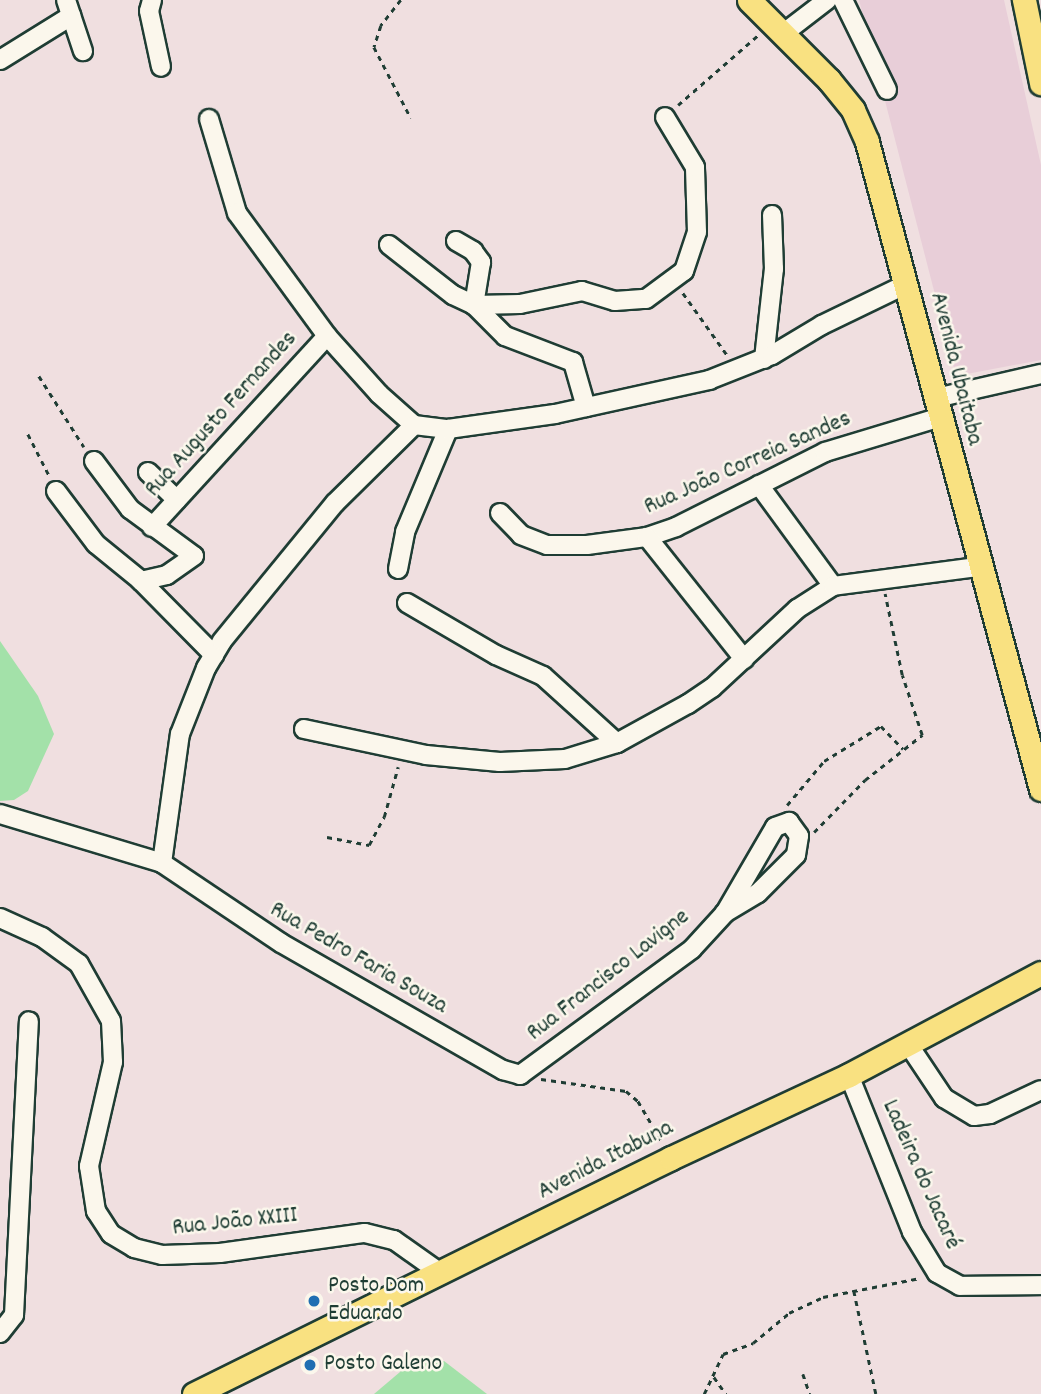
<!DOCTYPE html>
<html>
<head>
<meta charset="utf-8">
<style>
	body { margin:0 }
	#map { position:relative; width:1041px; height:1394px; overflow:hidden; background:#f0dfe0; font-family:Dekko,sans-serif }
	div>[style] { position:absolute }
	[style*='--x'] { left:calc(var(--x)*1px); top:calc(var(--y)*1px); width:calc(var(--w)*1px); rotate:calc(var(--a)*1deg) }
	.built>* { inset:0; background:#e8ced8 }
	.green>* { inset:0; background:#a3e1a9 }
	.path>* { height:2.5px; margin-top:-1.25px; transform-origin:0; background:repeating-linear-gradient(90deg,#1f3d34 0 5px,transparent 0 10px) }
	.roads { filter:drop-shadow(2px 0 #1f3d34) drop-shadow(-2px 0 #1f3d34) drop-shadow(0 2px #1f3d34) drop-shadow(0 -2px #1f3d34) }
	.minor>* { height:18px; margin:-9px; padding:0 9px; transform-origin:9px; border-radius:9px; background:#fbf7ec }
	.major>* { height:23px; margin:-11.5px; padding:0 11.5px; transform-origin:11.5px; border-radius:11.5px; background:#f9e181 }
	.dots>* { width:19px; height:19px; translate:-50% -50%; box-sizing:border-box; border:4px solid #fbf7ec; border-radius:50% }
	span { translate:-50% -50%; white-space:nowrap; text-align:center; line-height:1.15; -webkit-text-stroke:5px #fbf7ec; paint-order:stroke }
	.street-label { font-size:24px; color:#1f3d34 }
	.poi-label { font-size:24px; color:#1f3d34 }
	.left { translate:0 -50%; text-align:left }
</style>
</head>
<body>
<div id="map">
	<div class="built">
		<i style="clip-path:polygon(859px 0,1004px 0,1041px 165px,1041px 360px,956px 376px)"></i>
	</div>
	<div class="green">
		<i style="clip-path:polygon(0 641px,38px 696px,54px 734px,28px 791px,14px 800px,0 801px)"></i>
		<i style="clip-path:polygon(413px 1361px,444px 1361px,487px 1394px,374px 1394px)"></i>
	</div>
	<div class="path">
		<i style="--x:401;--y:0;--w:33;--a:128"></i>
		<i style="--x:381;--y:26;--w:22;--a:108"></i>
		<i style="--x:374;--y:47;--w:80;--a:62.5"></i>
		<i style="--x:678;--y:105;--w:105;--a:-41.1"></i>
		<i style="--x:683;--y:293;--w:77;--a:54.5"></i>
		<i style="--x:39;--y:376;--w:84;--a:57.6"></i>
		<i style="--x:28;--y:434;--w:46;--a:62.9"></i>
		<i style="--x:787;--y:805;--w:57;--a:-49.9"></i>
		<i style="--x:824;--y:761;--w:67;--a:-31.6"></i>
		<i style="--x:881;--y:726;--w:32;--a:46"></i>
		<i style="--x:814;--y:832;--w:73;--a:-45.6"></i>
		<i style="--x:865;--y:780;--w:73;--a:-38.3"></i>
		<i style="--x:922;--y:735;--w:63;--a:-108.4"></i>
		<i style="--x:902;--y:675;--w:83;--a:-101.9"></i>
		<i style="--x:327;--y:837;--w:43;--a:10.8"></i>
		<i style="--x:369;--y:845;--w:32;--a:-62"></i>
		<i style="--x:384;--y:817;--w:52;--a:-74.4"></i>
		<i style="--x:541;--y:1079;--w:86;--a:8"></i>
		<i style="--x:626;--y:1091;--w:16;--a:40"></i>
		<i style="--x:638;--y:1101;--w:45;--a:59.5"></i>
		<i style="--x:854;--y:1291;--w:105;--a:77.9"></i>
		<i style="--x:803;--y:1374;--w:21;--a:71"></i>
		<i style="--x:714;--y:1377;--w:21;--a:55"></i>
		<i style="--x:704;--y:1394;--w:44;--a:-64.6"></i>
		<i style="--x:723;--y:1354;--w:32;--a:-20"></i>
		<i style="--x:753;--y:1343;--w:47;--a:-39.8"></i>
		<i style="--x:789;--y:1313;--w:38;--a:-25"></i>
		<i style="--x:823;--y:1297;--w:99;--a:-11.1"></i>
	</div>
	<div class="roads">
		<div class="minor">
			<i style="--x:66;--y:0;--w:54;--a:71.6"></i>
			<i style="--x:152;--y:0;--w:11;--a:105"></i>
			<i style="--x:149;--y:11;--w:57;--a:77.9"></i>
			<i style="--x:843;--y:0;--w:100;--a:63.9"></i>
			<i style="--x:784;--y:33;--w:54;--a:-37.5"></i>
			<i style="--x:0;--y:60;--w:84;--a:-31.8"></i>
			<i style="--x:209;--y:119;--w:98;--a:73.4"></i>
			<i style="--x:237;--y:213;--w:152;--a:53.8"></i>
			<i style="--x:327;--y:336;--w:78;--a:48.1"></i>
			<i style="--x:379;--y:394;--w:47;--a:41.5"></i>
			<i style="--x:456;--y:241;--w:20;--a:30"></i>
			<i style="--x:473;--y:251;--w:14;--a:54"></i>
			<i style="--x:481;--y:262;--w:44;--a:99.2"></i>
			<i style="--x:474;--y:305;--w:44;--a:45"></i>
			<i style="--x:505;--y:336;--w:73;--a:20.9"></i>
			<i style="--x:573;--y:362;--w:47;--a:73.9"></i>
			<i style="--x:389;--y:245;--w:81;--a:38"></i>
			<i style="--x:453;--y:295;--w:23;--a:25"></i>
			<i style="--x:474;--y:305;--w:46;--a:-1.2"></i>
			<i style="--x:520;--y:304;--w:63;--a:-11.8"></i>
			<i style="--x:582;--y:291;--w:34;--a:17"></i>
			<i style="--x:615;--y:301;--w:31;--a:-4"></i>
			<i style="--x:646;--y:299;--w:47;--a:-36.4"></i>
			<i style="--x:684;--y:271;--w:41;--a:-71.6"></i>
			<i style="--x:697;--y:232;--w:65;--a:-91.8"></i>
			<i style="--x:695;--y:167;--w:58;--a:-121"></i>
			<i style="--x:764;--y:359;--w:91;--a:-83.7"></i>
			<i style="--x:774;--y:269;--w:54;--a:-92.1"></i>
			<i style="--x:936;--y:398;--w:108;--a:-12.9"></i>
			<i style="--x:94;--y:461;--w:60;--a:53.1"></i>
			<i style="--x:130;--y:509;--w:79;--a:36.3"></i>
			<i style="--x:194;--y:556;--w:33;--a:145"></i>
			<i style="--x:167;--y:575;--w:27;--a:167"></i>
			<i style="--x:148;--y:472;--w:40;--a:44"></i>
			<i style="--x:759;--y:485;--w:125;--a:53.8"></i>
			<i style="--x:56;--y:491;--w:66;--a:53"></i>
			<i style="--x:96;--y:544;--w:55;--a:39.1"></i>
			<i style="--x:139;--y:579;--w:107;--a:45.4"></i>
			<i style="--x:500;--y:513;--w:30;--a:46"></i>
			<i style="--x:521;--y:535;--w:28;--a:21"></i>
			<i style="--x:547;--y:545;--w:40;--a:0"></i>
			<i style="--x:587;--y:545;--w:61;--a:-7.6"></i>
			<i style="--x:647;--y:537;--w:31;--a:-19"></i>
			<i style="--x:676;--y:527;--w:167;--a:-26.7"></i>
			<i style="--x:825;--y:452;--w:121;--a:-16.8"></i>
			<i style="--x:152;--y:527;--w:259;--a:-47.5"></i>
			<i style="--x:647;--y:537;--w:156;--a:51.5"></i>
			<i style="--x:398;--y:569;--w:38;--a:-79"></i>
			<i style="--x:405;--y:532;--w:112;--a:-67.3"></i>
			<i style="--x:407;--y:603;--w:103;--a:30.3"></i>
			<i style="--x:496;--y:655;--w:51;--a:24.1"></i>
			<i style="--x:543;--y:676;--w:100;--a:42.2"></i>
			<i style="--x:304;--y:729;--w:125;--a:12"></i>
			<i style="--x:426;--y:755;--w:74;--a:5.4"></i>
			<i style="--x:500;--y:762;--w:65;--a:-2.6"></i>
			<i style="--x:565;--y:759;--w:54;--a:-17.1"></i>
			<i style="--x:617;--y:743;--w:81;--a:-28.8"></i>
			<i style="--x:688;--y:704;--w:29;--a:-34"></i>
			<i style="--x:712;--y:688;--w:116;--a:-42.9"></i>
			<i style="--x:797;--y:609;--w:43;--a:-32.6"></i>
			<i style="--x:833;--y:586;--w:146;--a:-7.5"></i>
			<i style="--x:0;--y:814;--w:169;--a:16.8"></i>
			<i style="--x:162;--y:863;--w:143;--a:33.9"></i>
			<i style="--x:281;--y:943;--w:256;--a:29.8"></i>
			<i style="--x:503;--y:1070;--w:18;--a:16"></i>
			<i style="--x:520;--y:1075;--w:213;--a:-36.2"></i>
			<i style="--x:692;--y:949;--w:49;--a:-47.5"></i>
			<i style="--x:725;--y:913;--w:99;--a:-59.8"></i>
			<i style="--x:775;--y:827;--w:15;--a:-20"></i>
			<i style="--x:789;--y:822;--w:17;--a:54"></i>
			<i style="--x:799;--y:836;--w:19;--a:99"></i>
			<i style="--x:796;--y:855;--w:54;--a:135"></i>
			<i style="--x:758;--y:893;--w:39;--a:149"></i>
			<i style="--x:162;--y:863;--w:130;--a:-82.1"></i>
			<i style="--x:180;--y:734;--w:71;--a:-68.5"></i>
			<i style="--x:206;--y:668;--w:31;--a:-59"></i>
			<i style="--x:222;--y:641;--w:178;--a:-50.7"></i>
			<i style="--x:335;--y:503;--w:111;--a:-44.6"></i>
			<i style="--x:414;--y:425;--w:34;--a:7"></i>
			<i style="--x:448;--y:429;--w:108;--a:-8"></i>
			<i style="--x:555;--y:414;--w:158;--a:-12.4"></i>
			<i style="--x:709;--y:380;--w:68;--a:-21.6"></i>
			<i style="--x:772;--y:355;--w:58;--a:-31"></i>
			<i style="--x:822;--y:325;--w:94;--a:-25.8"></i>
			<i style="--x:0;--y:918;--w:46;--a:24.3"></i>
			<i style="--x:42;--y:937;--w:46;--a:36.1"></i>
			<i style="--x:79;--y:964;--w:65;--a:60.7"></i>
			<i style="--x:111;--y:1021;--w:41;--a:87.2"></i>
			<i style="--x:113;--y:1062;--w:107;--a:103"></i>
			<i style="--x:89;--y:1166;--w:46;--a:81.2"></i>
			<i style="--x:96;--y:1211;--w:27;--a:57"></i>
			<i style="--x:111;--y:1234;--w:27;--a:31"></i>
			<i style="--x:134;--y:1248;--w:29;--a:14"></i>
			<i style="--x:162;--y:1255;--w:58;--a:-2"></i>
			<i style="--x:220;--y:1253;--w:146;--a:-7.9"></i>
			<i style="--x:365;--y:1233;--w:30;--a:14"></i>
			<i style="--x:394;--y:1240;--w:59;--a:35.3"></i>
			<i style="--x:908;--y:1044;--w:65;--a:56.3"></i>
			<i style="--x:944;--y:1098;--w:35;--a:31"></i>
			<i style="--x:974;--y:1116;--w:16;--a:-7"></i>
			<i style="--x:990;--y:1114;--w:56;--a:-25.2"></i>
			<i style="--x:849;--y:1075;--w:169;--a:68.1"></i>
			<i style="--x:912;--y:1232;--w:48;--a:58.6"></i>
			<i style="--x:937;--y:1273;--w:26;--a:29"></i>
			<i style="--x:960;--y:1286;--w:81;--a:-0.7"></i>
			<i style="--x:0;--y:1333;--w:23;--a:-52"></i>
			<i style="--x:14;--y:1315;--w:294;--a:-87.1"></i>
		</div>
		<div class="major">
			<i style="--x:749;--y:0;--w:113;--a:45"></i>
			<i style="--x:829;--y:80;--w:38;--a:51"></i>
			<i style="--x:853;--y:110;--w:35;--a:66"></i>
			<i style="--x:867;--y:142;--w:670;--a:74.95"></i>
			<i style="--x:1024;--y:0;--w:85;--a:78.4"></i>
			<i style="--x:194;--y:1394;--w:532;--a:-26.32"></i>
			<i style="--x:671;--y:1158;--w:196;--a:-25"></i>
			<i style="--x:849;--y:1075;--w:217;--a:-28"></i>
		</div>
	</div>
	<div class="dots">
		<i style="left:314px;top:1301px;background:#1f6fb2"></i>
		<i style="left:310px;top:1365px;background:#1f6fb2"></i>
	</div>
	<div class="street-label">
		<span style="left:955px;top:369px;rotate:76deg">Avenida Ubaitaba</span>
		<span style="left:222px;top:415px;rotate:-48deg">Rua Augusto Fernandes</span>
		<span style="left:748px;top:464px;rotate:-24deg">Rua João Correia Sandes</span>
		<span style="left:358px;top:959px;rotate:30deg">Rua Pedro Faria Souza</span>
		<span style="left:609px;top:976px;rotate:-38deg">Rua Francisco Lavigne</span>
		<span style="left:606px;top:1161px;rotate:-27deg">Avenida Itabuna</span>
		<span style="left:920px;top:1175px;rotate:66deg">Ladeira do Jacaré</span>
		<span style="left:235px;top:1223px;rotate:-6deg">Rua João XXIII</span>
	</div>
	<div class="poi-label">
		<span class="left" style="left:328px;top:1301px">Posto Dom<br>Eduardo</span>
		<span class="left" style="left:324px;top:1365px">Posto Galeno</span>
	</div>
</div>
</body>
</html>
